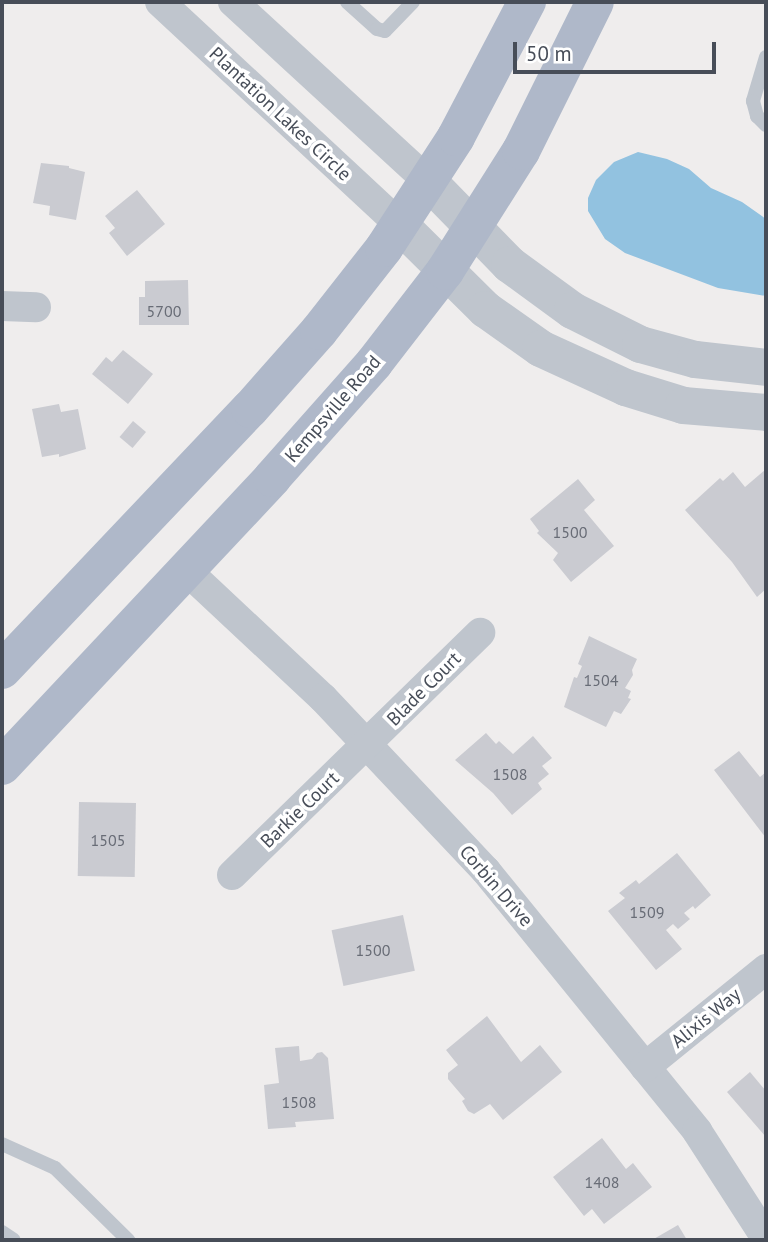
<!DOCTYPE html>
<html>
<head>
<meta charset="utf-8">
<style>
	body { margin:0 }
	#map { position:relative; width:768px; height:1242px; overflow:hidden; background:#efeded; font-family:"PT Sans",sans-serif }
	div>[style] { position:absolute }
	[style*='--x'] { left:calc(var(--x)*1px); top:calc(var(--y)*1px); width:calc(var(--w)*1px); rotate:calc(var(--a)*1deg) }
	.water>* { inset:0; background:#92c2e0 }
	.building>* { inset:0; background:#cacbd1; transform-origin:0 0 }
	.service>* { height:14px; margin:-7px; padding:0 7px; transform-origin:7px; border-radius:7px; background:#bfc5cd }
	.minor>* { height:30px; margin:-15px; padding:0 15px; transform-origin:15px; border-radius:15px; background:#bfc5cd }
	.tertiary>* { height:37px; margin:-18.5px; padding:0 18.5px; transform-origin:18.5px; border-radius:18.5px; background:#bfc5cd }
	.primary>* { height:38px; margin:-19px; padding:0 19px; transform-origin:19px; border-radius:19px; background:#afb8c9 }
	span { translate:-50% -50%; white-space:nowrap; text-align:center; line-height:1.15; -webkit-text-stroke:7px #fff; paint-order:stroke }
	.number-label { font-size:16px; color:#686c76 }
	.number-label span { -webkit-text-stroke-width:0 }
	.street-label { font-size:19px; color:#474d58 }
	.frame { position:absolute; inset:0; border:4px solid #474d58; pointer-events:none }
	.scale { position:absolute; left:513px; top:42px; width:203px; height:32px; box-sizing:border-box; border:4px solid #474d58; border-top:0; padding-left:9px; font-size:21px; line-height:24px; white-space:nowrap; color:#474d58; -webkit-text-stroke:5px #fff; paint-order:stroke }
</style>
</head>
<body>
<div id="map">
	<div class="water">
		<i style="clip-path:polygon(638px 152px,667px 159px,689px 169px,711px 188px,742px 202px,766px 219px,766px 296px,718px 288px,625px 253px,605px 239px,588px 211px,588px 198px,596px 180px,614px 162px)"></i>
	</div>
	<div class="building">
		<i style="clip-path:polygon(41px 163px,69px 166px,69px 168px,85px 172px,76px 220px,49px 215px,50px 206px,33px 203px)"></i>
		<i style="clip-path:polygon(137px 190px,165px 224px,127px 256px,109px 233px,115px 228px,105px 216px)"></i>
		<i style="clip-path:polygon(188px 280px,189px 325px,139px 325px,139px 297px,145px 297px,145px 281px)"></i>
		<i style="clip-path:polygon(123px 350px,153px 374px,128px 404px,92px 374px,106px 357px,112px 362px)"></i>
		<i style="clip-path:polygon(59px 404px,61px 412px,78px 409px,86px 449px,59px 457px,59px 454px,42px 457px,32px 409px)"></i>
		<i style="left:133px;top:421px;width:17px;height:21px;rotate:40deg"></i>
		<i style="clip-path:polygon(765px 470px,766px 589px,757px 597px,732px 562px,685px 510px,720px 478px,723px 481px,733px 472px,745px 487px)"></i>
		<i style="clip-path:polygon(578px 479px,595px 500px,584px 510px,614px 546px,571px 582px,553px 560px,558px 553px,537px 533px,539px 531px,530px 519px)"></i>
		<i style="clip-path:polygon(589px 636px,637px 659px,632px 670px,633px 675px,625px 688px,631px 691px,628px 698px,631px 699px,621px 714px,614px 711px,606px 727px,564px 707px,574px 677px,577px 678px,582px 666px,578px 664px)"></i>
		<i style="clip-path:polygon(486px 733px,496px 744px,499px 741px,513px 754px,533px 736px,552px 758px,542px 766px,549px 774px,538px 783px,542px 789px,512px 815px,493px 793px,455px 760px)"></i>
		<i style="clip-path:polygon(739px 751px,760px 777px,766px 772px,766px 838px,714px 770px)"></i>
		<i style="left:79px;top:802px;width:57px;height:74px;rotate:1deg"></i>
		<i style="clip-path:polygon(677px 853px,711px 895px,695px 909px,693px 906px,684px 913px,690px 919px,678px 929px,673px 924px,666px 930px,682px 949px,656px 970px,608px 911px,625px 898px,619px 893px,636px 880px,639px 884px)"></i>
		<i style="left:403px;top:915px;width:57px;height:73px;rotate:78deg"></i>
		<i style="clip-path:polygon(487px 1016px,521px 1062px,540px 1045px,562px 1072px,503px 1120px,490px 1104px,474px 1114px,468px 1111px,462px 1101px,465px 1099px,448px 1079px,448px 1073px,458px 1065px,446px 1050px)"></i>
		<i style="clip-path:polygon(299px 1046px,300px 1061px,312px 1059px,317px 1053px,322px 1052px,328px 1058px,334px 1119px,295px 1122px,296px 1127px,268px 1129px,264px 1085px,279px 1083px,275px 1048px)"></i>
		<i style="clip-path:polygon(750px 1072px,766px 1091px,766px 1137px,727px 1092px)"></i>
		<i style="clip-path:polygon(602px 1138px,626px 1169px,633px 1163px,652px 1187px,604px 1224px,592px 1209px,584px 1216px,553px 1177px)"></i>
		<i style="clip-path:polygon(678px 1225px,687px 1240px,652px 1240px)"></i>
	</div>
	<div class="service">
		<i style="--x:347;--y:2;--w:40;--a:42"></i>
		<i style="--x:377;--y:29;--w:8;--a:14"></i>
		<i style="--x:385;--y:31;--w:40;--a:-46"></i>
		<i style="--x:766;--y:57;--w:46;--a:106.5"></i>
		<i style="--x:753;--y:101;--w:16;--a:75"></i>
		<i style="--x:757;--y:116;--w:13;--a:45"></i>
		<i style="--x:2;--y:1144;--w:58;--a:24.4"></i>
		<i style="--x:55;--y:1168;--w:103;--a:44.6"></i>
		<i style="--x:2;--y:1232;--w:14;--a:34"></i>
	</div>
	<div class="minor">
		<i style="--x:160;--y:2;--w:328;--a:42.9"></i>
		<i style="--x:233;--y:2;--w:265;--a:42.6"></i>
		<i style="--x:2;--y:306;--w:34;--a:2"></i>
		<i style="--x:185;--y:569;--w:189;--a:43.1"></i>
		<i style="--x:323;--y:698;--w:238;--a:46.7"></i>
		<i style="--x:486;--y:871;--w:335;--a:50.9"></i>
		<i style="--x:697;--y:1131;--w:127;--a:57.2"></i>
		<i style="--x:232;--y:875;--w:347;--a:-44.3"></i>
		<i style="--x:645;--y:1067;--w:156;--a:-39"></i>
	</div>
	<div class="tertiary">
		<i style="--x:428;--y:181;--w:116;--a:45.7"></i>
		<i style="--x:509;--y:264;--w:78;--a:36.1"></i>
		<i style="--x:572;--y:310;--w:76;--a:26.6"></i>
		<i style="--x:640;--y:344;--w:57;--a:15.3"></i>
		<i style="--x:695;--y:359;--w:71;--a:6.4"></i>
		<i style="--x:400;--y:225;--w:120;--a:44.7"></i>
		<i style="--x:485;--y:309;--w:67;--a:35.3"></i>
		<i style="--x:540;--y:348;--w:94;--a:24.6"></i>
		<i style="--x:625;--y:387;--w:61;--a:17.2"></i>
		<i style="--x:683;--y:405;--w:83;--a:4.8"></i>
	</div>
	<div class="primary">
		<i style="--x:2;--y:670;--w:360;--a:-46.5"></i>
		<i style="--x:250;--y:409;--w:104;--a:-48.5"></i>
		<i style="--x:319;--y:331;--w:105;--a:-51.9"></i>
		<i style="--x:384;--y:248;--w:132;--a:-57"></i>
		<i style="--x:456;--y:137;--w:153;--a:-62.3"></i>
		<i style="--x:2;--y:766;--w:395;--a:-46.8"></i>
		<i style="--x:272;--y:478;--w:154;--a:-48.4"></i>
		<i style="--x:374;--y:363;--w:116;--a:-52.3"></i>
		<i style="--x:445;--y:271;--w:142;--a:-57.7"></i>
		<i style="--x:521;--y:151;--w:166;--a:-63.6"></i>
	</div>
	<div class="number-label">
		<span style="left:164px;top:311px">5700</span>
		<span style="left:570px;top:532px">1500</span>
		<span style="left:601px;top:680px">1504</span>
		<span style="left:510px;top:774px">1508</span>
		<span style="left:108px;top:840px">1505</span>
		<span style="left:647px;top:912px">1509</span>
		<span style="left:373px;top:950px">1500</span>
		<span style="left:299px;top:1102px">1508</span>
		<span style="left:602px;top:1182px">1408</span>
	</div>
	<div class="street-label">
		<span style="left:280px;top:114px;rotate:43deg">Plantation Lakes Circle</span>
		<span style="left:333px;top:409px;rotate:-49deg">Kempsville Road</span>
		<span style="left:424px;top:689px;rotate:-45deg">Blade Court</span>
		<span style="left:300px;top:810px;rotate:-44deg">Barkie Court</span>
		<span style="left:496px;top:886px;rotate:49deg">Corbin Drive</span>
		<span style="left:706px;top:1018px;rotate:-39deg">Alixis Way</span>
	</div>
	<div class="frame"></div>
	<div class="scale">50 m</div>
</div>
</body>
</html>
